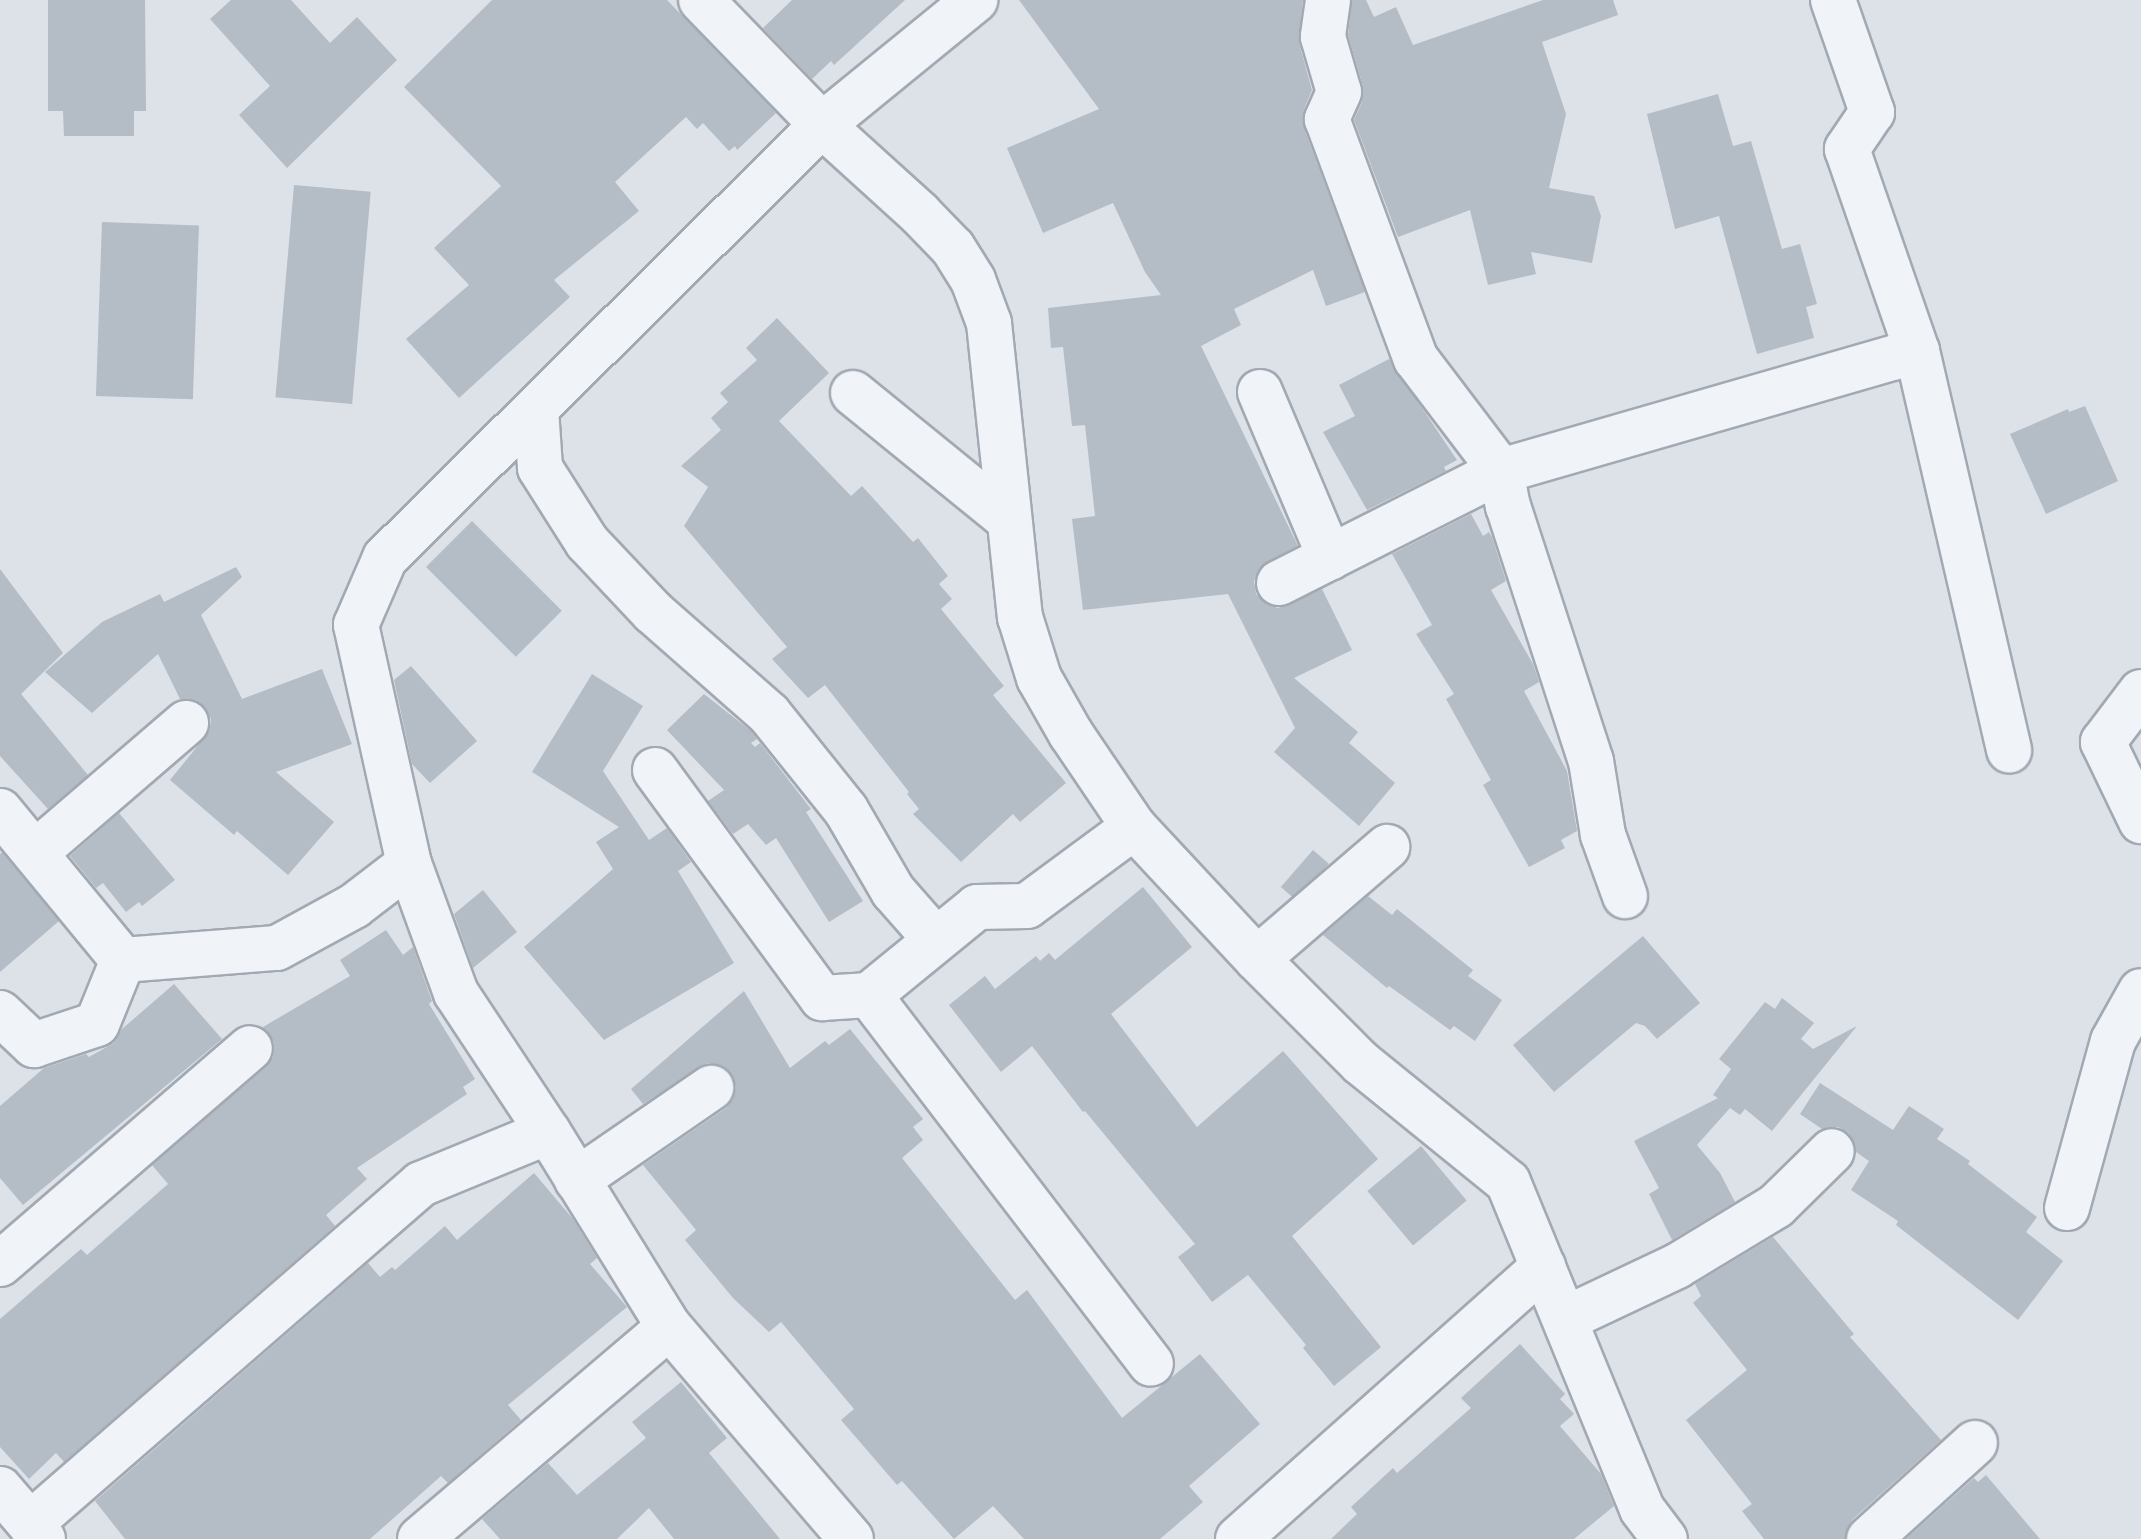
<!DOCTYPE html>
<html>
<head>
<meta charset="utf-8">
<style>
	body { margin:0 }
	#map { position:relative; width:2141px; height:1539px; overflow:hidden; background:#dde2e9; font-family:"IBM Plex Sans",sans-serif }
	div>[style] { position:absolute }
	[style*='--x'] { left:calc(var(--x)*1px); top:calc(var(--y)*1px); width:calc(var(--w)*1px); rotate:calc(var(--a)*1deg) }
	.building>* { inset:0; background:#b4bcc6; transform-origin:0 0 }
	.roads { filter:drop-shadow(2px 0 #a2a9b3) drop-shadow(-2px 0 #a2a9b3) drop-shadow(0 2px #a2a9b3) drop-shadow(0 -2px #a2a9b3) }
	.minor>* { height:44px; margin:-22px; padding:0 22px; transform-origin:22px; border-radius:22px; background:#f0f3f7 }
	span { translate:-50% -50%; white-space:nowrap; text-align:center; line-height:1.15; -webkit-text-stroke:7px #edf1f6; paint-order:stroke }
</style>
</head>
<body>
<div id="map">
	<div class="building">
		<i style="clip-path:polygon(48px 0,145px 0,146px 111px,134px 111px,134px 136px,64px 136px,63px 111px,48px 111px)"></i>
		<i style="clip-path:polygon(231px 0,291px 0,330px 43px,357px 17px,397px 60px,287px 168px,239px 115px,270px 86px,210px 19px)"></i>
		<i style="clip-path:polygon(492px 0,667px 0,776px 113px,737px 150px,735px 146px,729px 151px,703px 123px,697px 129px,686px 117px,615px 182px,639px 211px,554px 280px,570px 297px,459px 398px,406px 339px,469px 285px,434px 248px,501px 186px,404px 87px)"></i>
		<i style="clip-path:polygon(792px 0,905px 0,834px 65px,831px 61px,812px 79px,763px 28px)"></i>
		<i style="clip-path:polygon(1019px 0,1303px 0,1299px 43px,1312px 90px,1304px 109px,1304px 128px,1365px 292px,1326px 306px,1313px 270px,1234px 309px,1241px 325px,1201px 346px,1298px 546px,1259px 569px,1254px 581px,1256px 594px,1266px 604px,1278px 608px,1322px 589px,1352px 650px,1294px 678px,1358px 732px,1349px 743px,1395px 783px,1359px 826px,1274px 752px,1295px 728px,1228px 594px,1083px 610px,1072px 519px,1095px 516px,1085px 425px,1072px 426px,1063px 347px,1051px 348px,1048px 308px,1161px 295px,1145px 272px,1113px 203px,1043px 233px,1007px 148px,1099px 109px)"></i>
		<i style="clip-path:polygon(1352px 0,1366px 0,1374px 17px,1396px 7px,1413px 45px,1543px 0,1613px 0,1618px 15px,1542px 42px,1566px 114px,1549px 188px,1594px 196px,1601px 216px,1592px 263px,1531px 252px,1536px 274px,1488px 285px,1470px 210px,1398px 237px,1354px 120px,1362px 102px,1363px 86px,1348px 35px)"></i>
		<i style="clip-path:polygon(1718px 94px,1733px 146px,1751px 141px,1782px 249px,1800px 244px,1817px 304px,1806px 307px,1814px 338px,1757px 354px,1719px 216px,1675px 229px,1647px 114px)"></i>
		<i style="left:294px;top:185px;width:77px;height:213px;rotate:5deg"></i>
		<i style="left:102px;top:222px;width:97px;height:174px;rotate:2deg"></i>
		<i style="clip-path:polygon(777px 318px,829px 373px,779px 421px,851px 496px,862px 486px,913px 542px,918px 538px,948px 576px,939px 584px,952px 599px,941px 609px,1004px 686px,993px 695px,1066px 783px,1020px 822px,1013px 814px,961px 862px,913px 814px,919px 809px,907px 794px,909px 792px,825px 685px,808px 698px,772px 659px,787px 647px,684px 526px,708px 487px,681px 466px,721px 430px,711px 418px,728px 402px,720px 393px,757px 360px,746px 348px)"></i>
		<i style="clip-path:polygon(1389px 359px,1457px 460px,1444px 467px,1446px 471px,1367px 510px,1323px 432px,1355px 416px,1339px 385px)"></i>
		<i style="clip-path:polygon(2085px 406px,2118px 481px,2046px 514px,2010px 434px,2068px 409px,2069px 412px)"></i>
		<i style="clip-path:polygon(1471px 514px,1483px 536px,1489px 532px,1492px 537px,1506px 581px,1491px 590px,1533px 664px,1539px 682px,1524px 691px,1567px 771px,1577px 831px,1561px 840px,1565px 848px,1529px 867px,1483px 785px,1491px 780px,1446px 699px,1454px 694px,1416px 634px,1432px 625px,1392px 554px)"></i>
		<i style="left:472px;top:521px;width:127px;height:65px;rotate:45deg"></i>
		<i style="clip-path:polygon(236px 567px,242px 577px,201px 615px,242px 699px,322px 669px,352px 744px,276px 772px,334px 822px,288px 875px,237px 831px,234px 835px,170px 780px,209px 732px,211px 719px,205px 707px,195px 700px,180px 699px,158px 654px,92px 713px,45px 672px,102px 622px,160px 594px,164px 602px)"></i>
		<i style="clip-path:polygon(0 569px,63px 653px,21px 694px,88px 775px,48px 809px,0 756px)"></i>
		<i style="clip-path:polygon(411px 666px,477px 741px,430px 783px,412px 764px,394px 680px)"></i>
		<i style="clip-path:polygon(592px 674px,643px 706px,603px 771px,649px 840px,667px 828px,691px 862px,678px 871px,734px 963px,604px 1040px,524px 947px,613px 869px,596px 842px,619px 827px,532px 772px)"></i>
		<i style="clip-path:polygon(704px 694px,751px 731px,757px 739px,751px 743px,755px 747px,760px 743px,764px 748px,811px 809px,806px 812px,863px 901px,829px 922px,776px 838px,766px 845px,748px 824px,733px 834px,708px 801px,724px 790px,667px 730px)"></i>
		<i style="clip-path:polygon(119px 813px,175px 880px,142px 906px,139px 902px,126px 912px,103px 883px,96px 888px,70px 856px)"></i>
		<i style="left:1313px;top:850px;width:21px;height:49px;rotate:41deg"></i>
		<i style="clip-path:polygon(2px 852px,59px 921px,0 972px,0 854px)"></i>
		<i style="clip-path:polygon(1143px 887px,1192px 947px,1111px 1014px,1197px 1127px,1283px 1051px,1378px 1159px,1292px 1236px,1381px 1347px,1334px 1386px,1303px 1348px,1306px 1345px,1248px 1275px,1212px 1302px,1178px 1257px,1195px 1244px,1085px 1111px,1083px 1112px,1032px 1046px,1001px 1072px,949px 1005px,985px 976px,995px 989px,1036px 956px,1040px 961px,1049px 953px,1055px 960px)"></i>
		<i style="clip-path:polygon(483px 890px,517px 932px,473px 968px,454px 914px)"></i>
		<i style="clip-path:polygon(1368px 896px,1392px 915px,1397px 909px,1473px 970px,1468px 976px,1502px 1000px,1475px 1041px,1454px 1026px,1450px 1030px,1389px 986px,1387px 988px,1323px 935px)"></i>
		<i style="clip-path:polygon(386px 930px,403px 955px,413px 947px,432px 1001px,429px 1004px,475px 1079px,463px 1087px,467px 1094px,357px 1168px,367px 1179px,326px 1215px,335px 1226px,64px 1462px,56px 1453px,29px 1479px,0 1447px,0 1319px,81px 1249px,87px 1255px,168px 1184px,152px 1165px,266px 1067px,273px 1057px,274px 1043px,263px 1027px,350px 976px,340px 960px)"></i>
		<i style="clip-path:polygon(1643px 936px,1700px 1003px,1657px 1039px,1645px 1026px,1636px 1023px,1554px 1092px,1513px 1045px)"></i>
		<i style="clip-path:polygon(174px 984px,222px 1039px,23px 1205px,0 1178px,0 1106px,44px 1068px,86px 1054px,89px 1057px,114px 1043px,122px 1029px)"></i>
		<i style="clip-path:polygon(744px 991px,790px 1068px,825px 1041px,829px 1045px,850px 1029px,923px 1119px,913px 1127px,923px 1140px,902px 1158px,1015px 1300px,1027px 1290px,1122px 1418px,1200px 1354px,1260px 1424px,1189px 1486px,1203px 1502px,1160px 1539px,1024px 1539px,993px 1506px,954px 1539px,902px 1481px,897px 1485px,841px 1420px,854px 1409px,781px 1322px,769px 1332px,733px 1298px,685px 1240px,696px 1230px,643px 1165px,726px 1108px,733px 1099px,736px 1087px,732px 1075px,722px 1066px,708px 1063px,643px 1104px,631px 1089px)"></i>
		<i style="clip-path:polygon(1782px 998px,1814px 1023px,1801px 1039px,1813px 1049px,1857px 1026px,1772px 1131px,1745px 1109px,1740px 1115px,1730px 1108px,1697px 1145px,1720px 1173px,1735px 1202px,1672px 1240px,1649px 1194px,1659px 1188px,1634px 1141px,1718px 1098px,1713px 1095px,1731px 1069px,1719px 1059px,1765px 1002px,1775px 1009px)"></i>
		<i style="clip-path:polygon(1820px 1083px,1893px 1130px,1909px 1106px,1944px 1129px,1937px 1139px,1970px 1161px,1968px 1164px,2037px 1217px,2026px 1232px,2063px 1261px,2018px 1320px,1896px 1225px,1898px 1221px,1851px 1190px,1869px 1161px,1856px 1152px,1849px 1133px,1838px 1127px,1822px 1129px,1800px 1114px)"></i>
		<i style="left:1421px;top:1146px;width:71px;height:70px;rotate:50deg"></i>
		<i style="clip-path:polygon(534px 1173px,573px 1219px,597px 1258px,590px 1264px,627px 1307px,508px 1405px,521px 1420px,448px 1483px,441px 1476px,370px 1539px,125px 1539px,95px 1501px,368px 1263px,380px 1277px,392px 1267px,395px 1270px,445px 1226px,457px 1240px)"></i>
		<i style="clip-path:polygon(1773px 1237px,1854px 1334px,1850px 1337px,1941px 1440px,1852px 1520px,1845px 1539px,1764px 1539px,1742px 1511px,1752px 1504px,1686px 1420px,1747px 1370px,1693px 1303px,1701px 1296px,1695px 1284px)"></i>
		<i style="clip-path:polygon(1520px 1344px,1565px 1394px,1560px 1399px,1574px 1414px,1560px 1426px,1601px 1474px,1614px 1506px,1574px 1539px,1331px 1539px,1357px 1514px,1351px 1507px,1393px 1468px,1397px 1473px,1471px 1408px,1461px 1398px)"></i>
		<i style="clip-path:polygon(681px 1382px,727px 1438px,709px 1453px,780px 1539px,674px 1539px,649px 1508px,617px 1539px,500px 1539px,482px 1519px,548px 1463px,577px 1495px,646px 1438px,632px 1422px)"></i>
		<i style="clip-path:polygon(1986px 1475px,2040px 1539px,1906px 1539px,1974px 1478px,1978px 1482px)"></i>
	</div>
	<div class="roads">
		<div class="minor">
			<i style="--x:701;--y:0;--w:174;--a:45.9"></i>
			<i style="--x:822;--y:125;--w:132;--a:42.2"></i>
			<i style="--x:920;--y:214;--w:47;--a:45.9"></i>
			<i style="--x:953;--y:248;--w:38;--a:58"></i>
			<i style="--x:973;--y:280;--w:46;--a:69.6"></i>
			<i style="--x:989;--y:323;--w:296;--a:84"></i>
			<i style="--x:1020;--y:617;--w:64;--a:72.7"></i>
			<i style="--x:1039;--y:678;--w:64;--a:60.3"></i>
			<i style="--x:1071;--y:734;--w:112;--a:55.9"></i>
			<i style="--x:1134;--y:827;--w:180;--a:47"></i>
			<i style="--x:1257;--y:959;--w:147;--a:45"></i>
			<i style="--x:1361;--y:1063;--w:189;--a:39"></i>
			<i style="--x:1508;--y:1182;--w:353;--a:67.7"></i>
			<i style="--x:1642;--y:1509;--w:38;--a:53"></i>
			<i style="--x:1328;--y:0;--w:37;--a:98"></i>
			<i style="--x:1323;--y:37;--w:57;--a:73.8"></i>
			<i style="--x:1339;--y:92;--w:30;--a:114"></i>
			<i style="--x:1327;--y:119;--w:256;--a:69.7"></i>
			<i style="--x:1416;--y:359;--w:141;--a:52.8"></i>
			<i style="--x:1501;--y:471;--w:433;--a:-16.1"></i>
			<i style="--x:1833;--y:0;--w:119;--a:70.8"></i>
			<i style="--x:1872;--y:112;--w:45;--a:124"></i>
			<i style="--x:1847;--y:149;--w:214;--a:70.9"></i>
			<i style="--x:1917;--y:351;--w:410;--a:77"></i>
			<i style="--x:1260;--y:392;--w:180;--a:67.1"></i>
			<i style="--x:853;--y:393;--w:200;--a:39.1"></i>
			<i style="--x:536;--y:409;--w:59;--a:86.1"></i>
			<i style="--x:540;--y:468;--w:88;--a:57.6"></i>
			<i style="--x:587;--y:542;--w:96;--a:46.7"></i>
			<i style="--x:653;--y:612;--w:154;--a:41.3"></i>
			<i style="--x:769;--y:714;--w:123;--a:51.3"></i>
			<i style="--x:846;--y:810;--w:94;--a:59.9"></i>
			<i style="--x:893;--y:891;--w:65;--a:48.7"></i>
			<i style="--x:1279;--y:583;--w:249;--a:-26.8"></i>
			<i style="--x:1501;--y:471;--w:36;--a:79"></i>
			<i style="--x:1508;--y:506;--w:268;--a:72"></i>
			<i style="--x:1591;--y:761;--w:75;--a:80.8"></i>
			<i style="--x:1603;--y:835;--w:65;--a:70.2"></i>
			<i style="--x:2141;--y:692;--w:63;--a:127.2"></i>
			<i style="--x:2103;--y:742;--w:88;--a:64.3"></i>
			<i style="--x:655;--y:770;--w:283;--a:53.8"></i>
			<i style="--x:822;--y:998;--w:47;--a:-3.7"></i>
			<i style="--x:0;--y:811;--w:193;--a:50.5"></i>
			<i style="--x:1134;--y:827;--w:133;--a:143.6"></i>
			<i style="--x:1027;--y:906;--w:50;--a:178.9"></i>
			<i style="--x:977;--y:907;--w:139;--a:140.8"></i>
			<i style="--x:869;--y:995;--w:464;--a:52.6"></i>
			<i style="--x:36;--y:852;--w:198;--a:-40.7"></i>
			<i style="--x:1257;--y:959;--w:172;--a:-40.7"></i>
			<i style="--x:0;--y:1013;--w:47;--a:43.3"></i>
			<i style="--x:34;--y:1045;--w:66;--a:-18.4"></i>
			<i style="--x:97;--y:1024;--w:69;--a:-67.9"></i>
			<i style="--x:123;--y:960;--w:154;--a:-4.5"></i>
			<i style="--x:277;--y:948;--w:88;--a:-28.6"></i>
			<i style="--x:354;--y:906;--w:69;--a:-37.4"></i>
			<i style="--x:577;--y:1180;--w:163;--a:-34.5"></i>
			<i style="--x:2067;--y:1208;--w:173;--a:-74.6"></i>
			<i style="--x:2113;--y:1041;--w:57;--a:-60.8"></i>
			<i style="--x:0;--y:1264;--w:330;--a:-40.8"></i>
			<i style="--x:1565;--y:1319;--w:124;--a:-25.3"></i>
			<i style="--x:1677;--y:1266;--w:116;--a:-31.2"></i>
			<i style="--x:1776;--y:1206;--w:78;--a:-44.5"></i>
			<i style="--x:0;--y:1489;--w:66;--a:49.3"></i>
			<i style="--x:30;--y:1524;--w:518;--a:-41.01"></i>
			<i style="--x:421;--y:1184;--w:137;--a:-22.3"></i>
			<i style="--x:420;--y:1539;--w:327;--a:-40.4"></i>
			<i style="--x:851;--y:1539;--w:279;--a:-130.6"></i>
			<i style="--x:669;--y:1327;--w:229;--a:-121.8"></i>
			<i style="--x:548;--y:1132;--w:167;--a:-123.5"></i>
			<i style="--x:456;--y:993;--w:137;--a:-110"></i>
			<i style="--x:409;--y:864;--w:245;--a:-102.5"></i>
			<i style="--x:356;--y:625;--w:73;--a:-66.6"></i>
			<i style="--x:385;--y:558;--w:615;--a:-44.74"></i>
			<i style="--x:822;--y:125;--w:198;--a:-39.2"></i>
			<i style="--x:1238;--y:1539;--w:409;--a:-41.7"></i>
			<i style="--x:1869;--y:1539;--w:143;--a:-42.2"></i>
		</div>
	</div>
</div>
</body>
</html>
